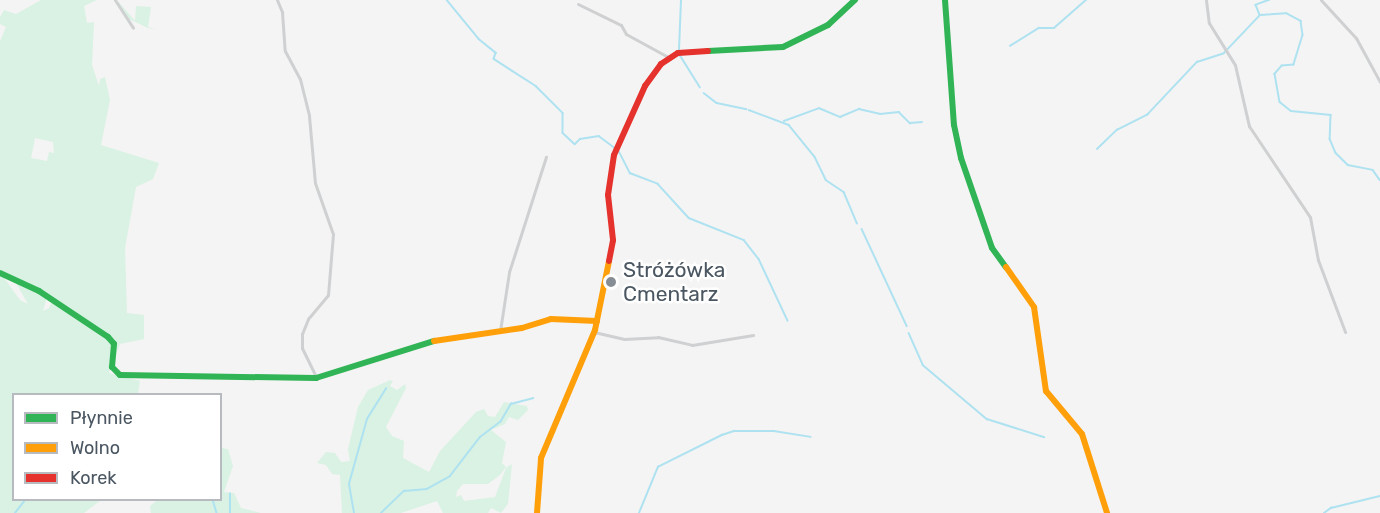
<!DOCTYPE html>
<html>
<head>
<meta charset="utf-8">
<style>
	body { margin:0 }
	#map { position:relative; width:1380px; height:513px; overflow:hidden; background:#f4f4f4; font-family:Rubik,sans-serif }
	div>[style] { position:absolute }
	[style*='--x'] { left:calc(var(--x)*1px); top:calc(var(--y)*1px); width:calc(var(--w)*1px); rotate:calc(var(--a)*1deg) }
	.green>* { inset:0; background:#d9f2e3 }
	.stream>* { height:1.5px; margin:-0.75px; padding:0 0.75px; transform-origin:0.75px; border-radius:0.75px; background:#aee2f0 }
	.street>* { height:3px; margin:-1.5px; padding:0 1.5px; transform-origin:1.5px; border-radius:1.5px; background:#ced0d2 }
	.fast>* { height:6px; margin:-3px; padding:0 3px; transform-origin:3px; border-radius:3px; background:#30b455 }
	.slow>* { height:6px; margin:-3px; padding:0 3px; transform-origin:3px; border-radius:3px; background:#ff9f0a }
	.jam>* { height:6px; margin:-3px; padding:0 3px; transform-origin:3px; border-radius:3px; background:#e5322d }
	.dots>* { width:16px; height:16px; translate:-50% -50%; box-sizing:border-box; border:3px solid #fff; border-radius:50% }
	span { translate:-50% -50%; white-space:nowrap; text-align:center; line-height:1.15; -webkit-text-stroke:5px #fff; paint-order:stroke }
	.poi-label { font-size:21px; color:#4a5661 }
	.left { translate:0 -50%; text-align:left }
	.legend { position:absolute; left:12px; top:393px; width:210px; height:108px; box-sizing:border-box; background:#fff; border:2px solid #b7bbc0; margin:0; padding:8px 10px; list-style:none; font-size:18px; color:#4a5661 }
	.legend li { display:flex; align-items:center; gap:12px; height:30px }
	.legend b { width:30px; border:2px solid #b7bbc0 }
</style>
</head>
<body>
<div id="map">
	<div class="green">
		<i style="clip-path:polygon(evenodd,41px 0,97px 0,84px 6px,87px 23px,94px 22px,92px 65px,99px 86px,100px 79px,105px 77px,110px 100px,101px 145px,159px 163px,153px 179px,136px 187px,125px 248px,127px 313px,144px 315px,144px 339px,120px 344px,109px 373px,140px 381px,138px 394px,14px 394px,14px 500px,101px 500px,84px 513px,0 513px,0 41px,6px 27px,0 24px,0 17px,4px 10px,16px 14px,41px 0,35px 138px,53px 142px,54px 153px,49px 152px,47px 161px,31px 158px,35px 138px,41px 0,2px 275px,51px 297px,53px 300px,49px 308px,43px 311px,47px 297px,16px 283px,28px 304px,20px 300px,2px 275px)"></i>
		<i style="clip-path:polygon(117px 0,135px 21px,136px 6px,151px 7px,148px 27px,157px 30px,148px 28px,129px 19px)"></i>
		<i style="clip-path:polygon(390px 380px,393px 381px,390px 386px,397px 390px,405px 384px,406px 388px,386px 427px,392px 436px,404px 441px,403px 458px,429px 472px,440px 451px,476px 412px,484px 409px,488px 416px,495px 417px,504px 402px,527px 406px,528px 410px,518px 420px,509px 417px,505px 424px,491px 430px,506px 442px,502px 463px,506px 467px,500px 475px,488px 484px,463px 484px,457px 491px,456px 497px,461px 495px,464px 501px,495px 497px,506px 468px,512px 464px,508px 504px,501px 513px,491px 508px,488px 513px,443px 513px,437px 501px,401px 513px,342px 513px,340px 475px,332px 474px,326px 465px,317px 463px,326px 452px,335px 453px,341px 462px,350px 461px,348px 449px,358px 407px,368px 390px)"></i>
		<i style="clip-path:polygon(221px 448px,228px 449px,233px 466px,224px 492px,234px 493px,241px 508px,261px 513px,151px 513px,150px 506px,156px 501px,154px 500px,220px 500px)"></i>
	</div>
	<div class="stream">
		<i style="--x:447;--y:0;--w:50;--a:50.6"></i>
		<i style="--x:479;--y:39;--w:22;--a:39"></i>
		<i style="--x:496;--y:53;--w:6;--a:108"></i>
		<i style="--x:494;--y:59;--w:50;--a:32.7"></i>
		<i style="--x:536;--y:86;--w:38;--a:45"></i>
		<i style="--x:563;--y:113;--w:20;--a:90"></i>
		<i style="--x:563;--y:133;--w:16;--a:43"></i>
		<i style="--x:575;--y:144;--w:7;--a:-45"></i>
		<i style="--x:580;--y:139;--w:19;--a:-9"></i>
		<i style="--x:599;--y:136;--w:20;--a:37"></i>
		<i style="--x:1270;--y:0;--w:15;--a:160"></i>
		<i style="--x:1256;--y:5;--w:11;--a:68"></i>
		<i style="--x:1260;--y:15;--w:26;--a:-4"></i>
		<i style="--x:1286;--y:13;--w:17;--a:28"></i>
		<i style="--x:1301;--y:21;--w:14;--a:82"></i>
		<i style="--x:1303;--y:35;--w:31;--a:107"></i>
		<i style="--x:1294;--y:65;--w:12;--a:175"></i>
		<i style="--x:1282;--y:66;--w:11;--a:131"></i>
		<i style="--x:1275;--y:74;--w:28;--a:80"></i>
		<i style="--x:1280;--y:102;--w:14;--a:39"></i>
		<i style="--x:1291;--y:111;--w:40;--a:5.7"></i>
		<i style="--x:1331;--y:115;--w:24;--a:92"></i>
		<i style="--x:1330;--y:139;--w:15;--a:67"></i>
		<i style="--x:1336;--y:153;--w:17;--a:45"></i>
		<i style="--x:1348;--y:165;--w:25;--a:11"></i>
		<i style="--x:1373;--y:170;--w:12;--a:55"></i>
		<i style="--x:1010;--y:46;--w:34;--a:-32"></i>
		<i style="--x:1039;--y:28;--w:15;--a:0"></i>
		<i style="--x:1054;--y:28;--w:43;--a:-41.2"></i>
		<i style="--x:679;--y:50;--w:50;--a:-87.7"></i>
		<i style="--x:680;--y:55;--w:38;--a:58"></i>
		<i style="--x:704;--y:93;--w:16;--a:38"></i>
		<i style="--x:717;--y:103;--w:30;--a:12"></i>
		<i style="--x:749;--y:110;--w:43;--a:20.6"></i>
		<i style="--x:789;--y:125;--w:41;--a:50.9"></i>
		<i style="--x:815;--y:157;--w:25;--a:64"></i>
		<i style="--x:826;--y:180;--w:22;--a:34"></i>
		<i style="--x:844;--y:192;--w:34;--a:67"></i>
		<i style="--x:784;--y:121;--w:37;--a:-20"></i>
		<i style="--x:819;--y:108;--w:23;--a:23"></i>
		<i style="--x:840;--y:117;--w:21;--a:-23"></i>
		<i style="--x:859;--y:109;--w:22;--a:13"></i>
		<i style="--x:880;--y:114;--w:19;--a:-6"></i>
		<i style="--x:899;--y:112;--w:16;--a:45"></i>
		<i style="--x:910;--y:123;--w:12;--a:-5"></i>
		<i style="--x:1097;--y:149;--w:28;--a:-44"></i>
		<i style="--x:1117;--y:130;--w:34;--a:-27"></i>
		<i style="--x:1147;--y:115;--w:73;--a:-46.7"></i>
		<i style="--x:1197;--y:62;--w:28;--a:-18"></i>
		<i style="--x:1224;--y:53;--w:52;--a:-46.5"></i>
		<i style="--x:619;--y:151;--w:25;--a:63"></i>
		<i style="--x:630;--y:173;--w:30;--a:21"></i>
		<i style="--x:658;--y:184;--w:46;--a:47.6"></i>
		<i style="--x:689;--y:218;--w:59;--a:21.8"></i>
		<i style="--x:744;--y:240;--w:24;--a:52"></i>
		<i style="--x:759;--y:259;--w:68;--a:64.9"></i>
		<i style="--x:862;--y:229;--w:107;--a:65.1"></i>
		<i style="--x:909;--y:333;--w:35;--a:66"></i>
		<i style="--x:923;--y:365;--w:84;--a:40.2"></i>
		<i style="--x:987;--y:419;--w:60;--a:17.5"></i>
		<i style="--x:213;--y:500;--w:14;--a:73"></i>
		<i style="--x:15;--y:513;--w:16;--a:-52"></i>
		<i style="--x:230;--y:513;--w:19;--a:-90"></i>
		<i style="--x:354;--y:513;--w:29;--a:-100"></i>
		<i style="--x:349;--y:484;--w:67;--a:-74.5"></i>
		<i style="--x:367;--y:419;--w:36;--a:-58"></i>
		<i style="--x:381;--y:513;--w:32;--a:-44"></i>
		<i style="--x:404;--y:491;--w:23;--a:-5"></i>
		<i style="--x:427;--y:489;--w:26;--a:-29"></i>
		<i style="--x:450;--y:476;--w:49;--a:-52.4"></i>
		<i style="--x:480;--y:437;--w:26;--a:-37"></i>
		<i style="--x:501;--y:421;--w:20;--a:-60"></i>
		<i style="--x:511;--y:404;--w:23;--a:-15"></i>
		<i style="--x:639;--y:513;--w:50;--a:-67.6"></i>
		<i style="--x:658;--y:467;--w:72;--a:-26.6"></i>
		<i style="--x:722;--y:435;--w:13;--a:-18"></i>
		<i style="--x:734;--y:431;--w:40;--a:0"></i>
		<i style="--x:774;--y:431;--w:37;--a:9"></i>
		<i style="--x:1324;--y:513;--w:9;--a:-36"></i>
		<i style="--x:1331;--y:508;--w:50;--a:-13.8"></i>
	</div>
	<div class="street">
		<i style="--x:115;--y:0;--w:33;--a:57"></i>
		<i style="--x:277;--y:0;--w:13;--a:67"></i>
		<i style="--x:282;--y:12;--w:39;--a:86"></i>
		<i style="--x:285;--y:51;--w:32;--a:62"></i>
		<i style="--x:300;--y:79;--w:38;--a:76"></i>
		<i style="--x:309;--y:116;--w:67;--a:84.9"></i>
		<i style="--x:315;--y:183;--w:54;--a:70.6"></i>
		<i style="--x:333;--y:234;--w:61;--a:94.7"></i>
		<i style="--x:328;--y:295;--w:31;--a:130"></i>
		<i style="--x:308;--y:319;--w:16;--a:112"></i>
		<i style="--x:302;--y:334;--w:14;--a:90"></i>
		<i style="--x:302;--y:348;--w:32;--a:64"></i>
		<i style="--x:1206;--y:0;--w:23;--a:83"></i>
		<i style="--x:1209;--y:23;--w:49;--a:58.2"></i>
		<i style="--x:1235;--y:65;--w:63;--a:77.1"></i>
		<i style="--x:1249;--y:126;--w:110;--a:56.2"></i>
		<i style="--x:1310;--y:217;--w:44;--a:79.5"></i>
		<i style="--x:1318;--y:260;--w:77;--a:69.4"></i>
		<i style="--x:1321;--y:0;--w:52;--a:47.4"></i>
		<i style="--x:1356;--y:38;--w:50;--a:61.4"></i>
		<i style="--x:578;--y:4;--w:48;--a:26"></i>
		<i style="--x:621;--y:25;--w:10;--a:61"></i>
		<i style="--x:626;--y:34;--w:48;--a:28.7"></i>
		<i style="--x:500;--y:331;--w:60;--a:-81.3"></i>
		<i style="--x:509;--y:272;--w:121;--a:-72.2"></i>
		<i style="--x:594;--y:332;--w:31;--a:13"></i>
		<i style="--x:624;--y:339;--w:34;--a:-3"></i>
		<i style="--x:658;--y:337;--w:35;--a:13"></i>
		<i style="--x:692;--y:345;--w:62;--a:-9.3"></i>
	</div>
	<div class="fast">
		<i style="--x:945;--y:0;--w:125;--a:85.9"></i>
		<i style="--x:954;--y:125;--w:34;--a:78"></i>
		<i style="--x:961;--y:158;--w:95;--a:71"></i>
		<i style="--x:992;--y:248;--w:24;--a:54"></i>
		<i style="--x:708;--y:51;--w:75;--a:-3.1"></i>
		<i style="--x:783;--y:47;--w:50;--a:-26.1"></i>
		<i style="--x:828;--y:25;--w:37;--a:-43"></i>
		<i style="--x:0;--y:273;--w:43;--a:24.8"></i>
		<i style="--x:39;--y:291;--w:83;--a:33.7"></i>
		<i style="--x:108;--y:337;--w:9;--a:49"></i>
		<i style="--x:114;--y:344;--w:23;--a:95"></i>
		<i style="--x:112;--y:367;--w:11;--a:45"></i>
		<i style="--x:120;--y:375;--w:196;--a:0.9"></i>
		<i style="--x:316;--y:378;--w:124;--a:-17.4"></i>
	</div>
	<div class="slow">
		<i style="--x:1006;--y:267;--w:49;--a:55"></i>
		<i style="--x:1034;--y:307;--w:85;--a:81.9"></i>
		<i style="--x:1046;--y:391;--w:56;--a:50.1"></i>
		<i style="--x:1082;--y:434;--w:83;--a:72.4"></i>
		<i style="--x:434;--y:341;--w:89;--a:-8.4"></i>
		<i style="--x:522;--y:328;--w:30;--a:-17"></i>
		<i style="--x:551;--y:319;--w:46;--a:2.5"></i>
		<i style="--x:537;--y:513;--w:55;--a:-85.8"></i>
		<i style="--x:541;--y:458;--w:139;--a:-67.1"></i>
		<i style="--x:595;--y:330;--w:70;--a:-78.5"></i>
	</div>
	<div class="jam">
		<i style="--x:609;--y:261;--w:21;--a:-79"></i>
		<i style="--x:613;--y:240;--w:45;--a:-96.3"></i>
		<i style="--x:608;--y:195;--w:40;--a:-81.5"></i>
		<i style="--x:614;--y:155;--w:76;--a:-65.8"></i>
		<i style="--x:645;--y:86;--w:27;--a:-54"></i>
		<i style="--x:661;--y:64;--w:20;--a:-33"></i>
		<i style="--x:678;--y:53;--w:30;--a:-4"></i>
	</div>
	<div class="dots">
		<i style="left:611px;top:282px;background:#868d94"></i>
	</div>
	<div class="poi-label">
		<span class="left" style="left:623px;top:282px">Stróżówka<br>Cmentarz</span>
	</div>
	<ul class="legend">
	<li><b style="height:8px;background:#30b455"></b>Płynnie</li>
	<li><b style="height:8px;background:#ff9f0a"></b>Wolno</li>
	<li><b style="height:8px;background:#e5322d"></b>Korek</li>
	</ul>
</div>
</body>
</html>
